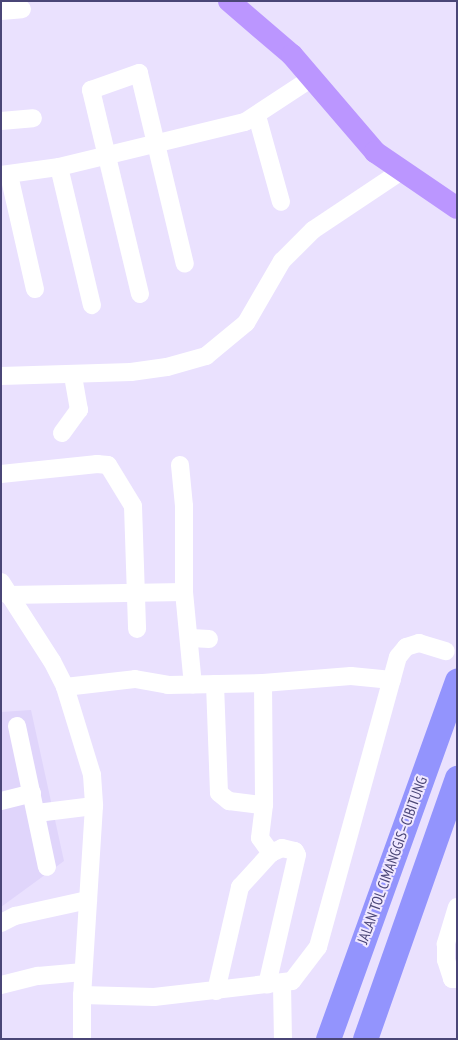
<!DOCTYPE html>
<html>
<head>
<meta charset="utf-8">
<style>
	body { margin:0 }
	#map { position:relative; width:458px; height:1040px; overflow:hidden; background:#eae1fe; font-family:"PT Sans Narrow",sans-serif }
	div>[style] { position:absolute }
	[style*='--x'] { left:calc(var(--x)*1px); top:calc(var(--y)*1px); width:calc(var(--w)*1px); rotate:calc(var(--a)*1deg) }
	.residential>* { inset:0; background:#e0d5fb }
	.minor>* { height:18px; margin:-9px; padding:0 9px; transform-origin:9px; border-radius:9px; background:#fff }
	.major>* { height:22px; margin:-11px; padding:0 11px; transform-origin:11px; border-radius:11px; background:#bb96ff }
	.highway>* { height:25px; margin:-12.5px; padding:0 12.5px; transform-origin:12.5px; border-radius:12.5px; background:#9394fd }
	span { translate:-50% -50%; white-space:nowrap; text-align:center; line-height:1.15; -webkit-text-stroke:4px #f0e8ff; paint-order:stroke }
	.street-label { font-size:15px; color:#4a4677 }
	.frame { position:absolute; inset:0; border:2px solid #4a4677; pointer-events:none }
</style>
</head>
<body>
<div id="map">
	<div class="residential">
		<i style="clip-path:polygon(31px 710px,64px 861px,1px 907px,1px 712px)"></i>
	</div>
	<div class="minor">
		<i style="--x:1;--y:11;--w:21;--a:-5"></i>
		<i style="--x:257;--y:116;--w:89;--a:74.4"></i>
		<i style="--x:1;--y:121;--w:32;--a:-5"></i>
		<i style="--x:59;--y:167;--w:142;--a:76.6"></i>
		<i style="--x:1;--y:175;--w:59;--a:-7.9"></i>
		<i style="--x:59;--y:167;--w:191;--a:-13.6"></i>
		<i style="--x:245;--y:122;--w:80;--a:-33.3"></i>
		<i style="--x:9;--y:175;--w:117;--a:77.2"></i>
		<i style="--x:140;--y:294;--w:210;--a:-103.5"></i>
		<i style="--x:91;--y:90;--w:51;--a:-19.5"></i>
		<i style="--x:139;--y:73;--w:196;--a:76.5"></i>
		<i style="--x:1;--y:376;--w:130;--a:-1.8"></i>
		<i style="--x:131;--y:372;--w:36;--a:-8"></i>
		<i style="--x:167;--y:367;--w:41;--a:-15.8"></i>
		<i style="--x:206;--y:356;--w:52;--a:-39.5"></i>
		<i style="--x:246;--y:323;--w:72;--a:-59.9"></i>
		<i style="--x:282;--y:261;--w:44;--a:-45"></i>
		<i style="--x:313;--y:230;--w:108;--a:-33.7"></i>
		<i style="--x:62;--y:433;--w:29;--a:-54"></i>
		<i style="--x:79;--y:410;--w:35;--a:-100"></i>
		<i style="--x:180;--y:465;--w:41;--a:84.4"></i>
		<i style="--x:184;--y:506;--w:86;--a:90"></i>
		<i style="--x:184;--y:592;--w:93;--a:84.5"></i>
		<i style="--x:1;--y:474;--w:97;--a:-5.9"></i>
		<i style="--x:97;--y:464;--w:11;--a:5"></i>
		<i style="--x:108;--y:465;--w:48;--a:58.6"></i>
		<i style="--x:133;--y:506;--w:123;--a:88.1"></i>
		<i style="--x:1;--y:582;--w:94;--a:57.2"></i>
		<i style="--x:52;--y:661;--w:29;--a:63"></i>
		<i style="--x:65;--y:687;--w:92;--a:72.9"></i>
		<i style="--x:92;--y:775;--w:31;--a:86"></i>
		<i style="--x:94;--y:806;--w:189;--a:93.6"></i>
		<i style="--x:82;--y:995;--w:44;--a:90"></i>
		<i style="--x:8;--y:595;--w:176;--a:-1"></i>
		<i style="--x:191;--y:638;--w:18;--a:3"></i>
		<i style="--x:263;--y:683;--w:122;--a:89.5"></i>
		<i style="--x:264;--y:805;--w:33;--a:97"></i>
		<i style="--x:260;--y:838;--w:19;--a:54"></i>
		<i style="--x:215;--y:684;--w:109;--a:87.9"></i>
		<i style="--x:219;--y:793;--w:13;--a:39"></i>
		<i style="--x:229;--y:801;--w:35;--a:7"></i>
		<i style="--x:65;--y:687;--w:70;--a:-6.5"></i>
		<i style="--x:135;--y:679;--w:34;--a:10"></i>
		<i style="--x:168;--y:685;--w:95;--a:-1.2"></i>
		<i style="--x:263;--y:683;--w:88;--a:-4.5"></i>
		<i style="--x:351;--y:676;--w:41;--a:5.6"></i>
		<i style="--x:17;--y:726;--w:144;--a:78"></i>
		<i style="--x:1;--y:801;--w:32;--a:-14"></i>
		<i style="--x:37;--y:813;--w:57;--a:-7"></i>
		<i style="--x:457;--y:907;--w:39;--a:107"></i>
		<i style="--x:446;--y:944;--w:16;--a:90"></i>
		<i style="--x:446;--y:960;--w:20;--a:72"></i>
		<i style="--x:452;--y:979;--w:5;--a:0"></i>
		<i style="--x:1;--y:923;--w:16;--a:-27"></i>
		<i style="--x:15;--y:916;--w:75;--a:-12.4"></i>
		<i style="--x:282;--y:984;--w:55;--a:89"></i>
		<i style="--x:1;--y:985;--w:38;--a:-14"></i>
		<i style="--x:38;--y:976;--w:45;--a:-5.1"></i>
		<i style="--x:216;--y:991;--w:107;--a:-77"></i>
		<i style="--x:240;--y:887;--w:46;--a:-47.6"></i>
		<i style="--x:271;--y:853;--w:12;--a:-24"></i>
		<i style="--x:282;--y:848;--w:13;--a:13"></i>
		<i style="--x:295;--y:851;--w:4;--a:63"></i>
		<i style="--x:297;--y:855;--w:133;--a:103"></i>
		<i style="--x:82;--y:995;--w:72;--a:1.6"></i>
		<i style="--x:154;--y:997;--w:139;--a:-6.6"></i>
		<i style="--x:292;--y:981;--w:43;--a:-52.6"></i>
		<i style="--x:318;--y:947;--w:301;--a:-74.6"></i>
		<i style="--x:398;--y:657;--w:13;--a:-51"></i>
		<i style="--x:406;--y:647;--w:14;--a:-17"></i>
		<i style="--x:419;--y:643;--w:28;--a:17"></i>
	</div>
	<div class="major">
		<i style="--x:229;--y:1;--w:83;--a:40.6"></i>
		<i style="--x:292;--y:55;--w:128;--a:49.4"></i>
		<i style="--x:375;--y:152;--w:99;--a:34.3"></i>
	</div>
	<div class="highway">
		<i style="--x:328;--y:1039;--w:381;--a:-70.2"></i>
		<i style="--x:365;--y:1039;--w:277;--a:-70.6"></i>
	</div>
	<div class="street-label">
		<span style="left:392px;top:860px;rotate:-70deg">JALAN TOL CIMANGGIS–CIBITUNG</span>
	</div>
	<div class="frame"></div>
</div>
</body>
</html>
